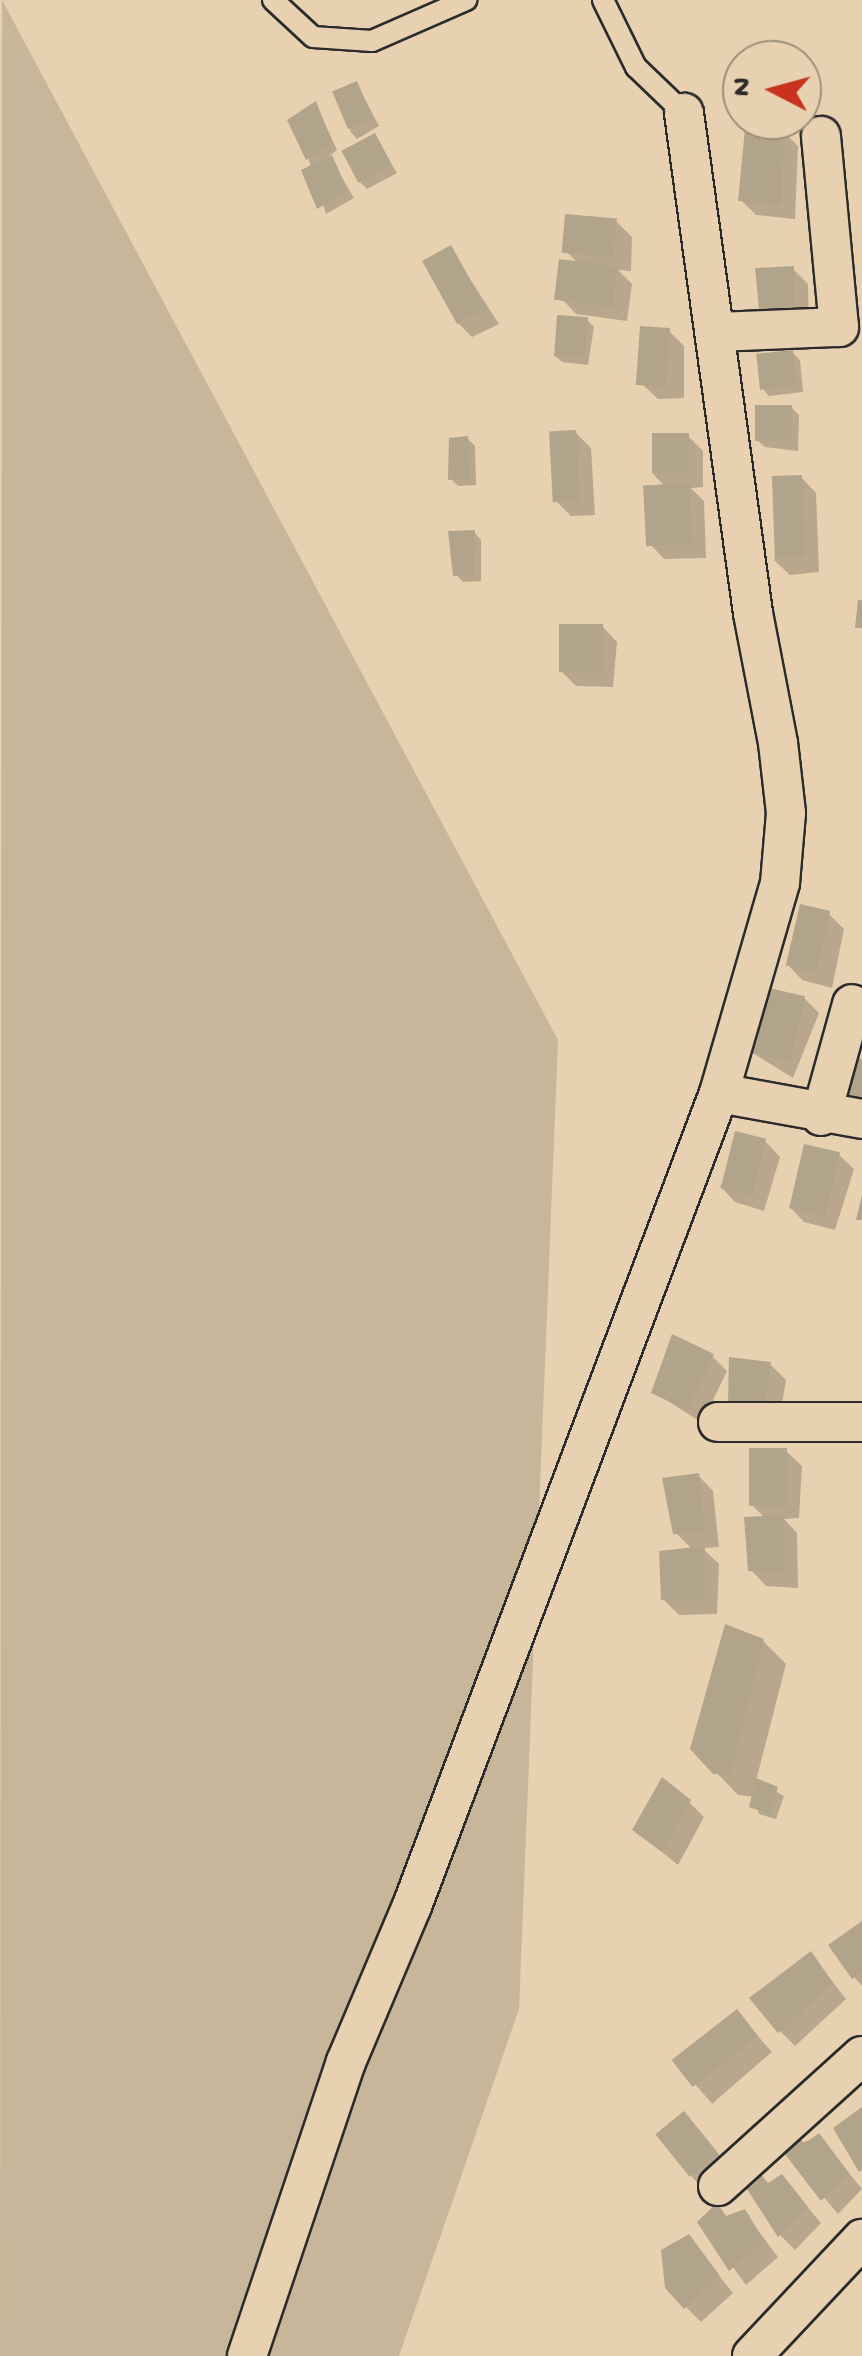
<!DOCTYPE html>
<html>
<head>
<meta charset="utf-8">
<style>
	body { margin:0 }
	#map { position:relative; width:862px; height:2356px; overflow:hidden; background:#e7d1b0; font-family:"Gochi Hand",sans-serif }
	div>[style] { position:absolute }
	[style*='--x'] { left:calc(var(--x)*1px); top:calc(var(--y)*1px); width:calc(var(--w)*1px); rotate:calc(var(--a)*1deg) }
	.green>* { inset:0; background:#c8b69a }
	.shadow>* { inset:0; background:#0003; transform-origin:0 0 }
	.building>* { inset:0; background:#b2a38b; transform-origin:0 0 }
	.roads { filter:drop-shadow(2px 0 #2b2b2b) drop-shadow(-2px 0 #2b2b2b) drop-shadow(0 2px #2b2b2b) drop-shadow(0 -2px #2b2b2b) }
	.service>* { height:20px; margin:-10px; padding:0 10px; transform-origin:10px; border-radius:10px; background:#e7d1b0 }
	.minor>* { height:38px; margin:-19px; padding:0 19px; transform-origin:19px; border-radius:19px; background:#e7d1b0 }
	span { translate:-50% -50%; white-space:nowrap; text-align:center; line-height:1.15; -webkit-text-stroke:9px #e7d1b0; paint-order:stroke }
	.north { position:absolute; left:722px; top:40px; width:100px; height:100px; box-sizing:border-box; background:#e7d1b0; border:2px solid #9c8f7b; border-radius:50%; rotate:276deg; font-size:28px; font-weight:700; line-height:40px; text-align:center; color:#2b2b2b }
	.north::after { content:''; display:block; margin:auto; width:35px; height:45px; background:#c8321e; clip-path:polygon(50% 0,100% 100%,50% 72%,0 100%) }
</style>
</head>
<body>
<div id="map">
	<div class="green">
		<i style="clip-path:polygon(2px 0,558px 1040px,519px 2009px,399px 2356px,0 2356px)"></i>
	</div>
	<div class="shadow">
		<i style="clip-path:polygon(357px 84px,379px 126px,357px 139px,350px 131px)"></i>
		<i style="clip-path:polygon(316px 104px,337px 150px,329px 156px,354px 198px,326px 214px,308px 158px)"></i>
		<i style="clip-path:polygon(783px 131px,798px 146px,795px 219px,756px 215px,741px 200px)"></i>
		<i style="clip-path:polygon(374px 136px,397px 173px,367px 189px,360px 182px)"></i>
		<i style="clip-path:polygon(616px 221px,632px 237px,631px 271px,618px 270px,632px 284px,627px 321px,576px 314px,561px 298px,579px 264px,567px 252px)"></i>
		<i style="clip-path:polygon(450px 248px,499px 324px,472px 337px,457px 322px)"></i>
		<i style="clip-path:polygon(793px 269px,808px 284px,809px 331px,778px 333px)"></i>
		<i style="clip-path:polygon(587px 320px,594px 327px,588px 365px,562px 362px,554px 355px)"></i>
		<i style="clip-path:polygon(669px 331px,684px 346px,684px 398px,658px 399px,642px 384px)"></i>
		<i style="clip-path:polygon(792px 352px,800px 360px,803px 392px,769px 396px,762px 388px)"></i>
		<i style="clip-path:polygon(791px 407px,799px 415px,798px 451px,765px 447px,757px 440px)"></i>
		<i style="clip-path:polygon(575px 432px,591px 448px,595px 515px,571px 516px,555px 500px)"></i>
		<i style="clip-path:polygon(688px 436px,703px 451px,703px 487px,691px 488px,704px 501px,706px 558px,664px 559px,649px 543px,665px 486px,653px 474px)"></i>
		<i style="clip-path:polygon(468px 439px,475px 446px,476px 485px,458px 486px,451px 479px)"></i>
		<i style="clip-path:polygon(801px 477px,816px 493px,819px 572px,790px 575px,774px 560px)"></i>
		<i style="clip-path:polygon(474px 532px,481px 540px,481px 581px,463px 582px,456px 575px)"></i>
		<i style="clip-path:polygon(602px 626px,617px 642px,613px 687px,576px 686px,561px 671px)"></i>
		<i style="clip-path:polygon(829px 914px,844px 929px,832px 988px,802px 980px,787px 964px)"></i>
		<i style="clip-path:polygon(804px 998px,819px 1013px,793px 1078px,748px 1050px)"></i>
		<i style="clip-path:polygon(765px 1141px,780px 1157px,764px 1211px,735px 1202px,720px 1186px)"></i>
		<i style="clip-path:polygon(838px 1154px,854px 1169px,835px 1230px,804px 1222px,789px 1206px)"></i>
		<i style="clip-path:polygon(712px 1356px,727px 1371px,702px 1423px,654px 1392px)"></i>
		<i style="clip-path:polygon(770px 1364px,786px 1380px,779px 1421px,746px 1418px)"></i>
		<i style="clip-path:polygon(786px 1451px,802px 1466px,799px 1518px,784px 1519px,797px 1533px,798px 1588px,766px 1586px,751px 1570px,765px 1518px,752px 1505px)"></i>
		<i style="clip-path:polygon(698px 1475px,713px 1491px,719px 1547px,702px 1548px,719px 1564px,717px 1614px,679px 1615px,663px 1599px,693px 1550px,675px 1532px)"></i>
		<i style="clip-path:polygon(763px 1641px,786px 1664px,756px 1781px,784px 1796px,776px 1819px,759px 1814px,754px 1797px,738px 1795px,693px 1748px)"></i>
		<i style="clip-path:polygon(689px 1802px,704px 1817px,678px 1865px,635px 1830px)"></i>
		<i style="clip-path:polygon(862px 1924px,862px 1986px,854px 1977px)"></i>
		<i style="clip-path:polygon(811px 1954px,846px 1999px,795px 2046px,780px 2031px)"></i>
		<i style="left:737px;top:2012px;width:53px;height:79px;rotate:49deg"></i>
		<i style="clip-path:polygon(699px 2130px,732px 2171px,707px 2193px,692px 2177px)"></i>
		<i style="clip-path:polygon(819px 2136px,862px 2189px,838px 2214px,784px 2150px)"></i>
		<i style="clip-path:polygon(782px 2177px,821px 2223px,795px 2250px,780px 2235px,769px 2186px)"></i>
		<i style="clip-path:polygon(717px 2206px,728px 2218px,744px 2212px,778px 2257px,746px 2285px,700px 2222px)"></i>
		<i style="clip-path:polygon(688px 2237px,733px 2293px,701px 2322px,686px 2307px)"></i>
	</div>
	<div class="building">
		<i style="left:357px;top:81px;width:41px;height:27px;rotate:67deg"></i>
		<i style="clip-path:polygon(316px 101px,332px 143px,306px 160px,287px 120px)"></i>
		<i style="clip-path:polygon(784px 128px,781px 205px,738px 201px,745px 129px)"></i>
		<i style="left:375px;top:133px;width:36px;height:38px;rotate:62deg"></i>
		<i style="clip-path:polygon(332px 155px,348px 191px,317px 209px,301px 170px)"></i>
		<i style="left:565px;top:214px;width:52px;height:39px;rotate:5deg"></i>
		<i style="left:451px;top:245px;width:72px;height:33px;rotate:61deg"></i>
		<i style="left:559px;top:259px;width:59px;height:41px;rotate:7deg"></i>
		<i style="clip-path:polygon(794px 266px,794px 316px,760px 319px,755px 268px)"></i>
		<i style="left:557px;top:315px;width:31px;height:41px;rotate:4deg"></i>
		<i style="left:640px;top:326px;width:30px;height:59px;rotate:4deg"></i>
		<i style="left:793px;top:350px;width:36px;height:37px;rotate:84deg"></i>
		<i style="left:755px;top:405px;width:37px;height:36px"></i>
		<i style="left:576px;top:430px;width:71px;height:27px;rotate:87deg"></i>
		<i style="left:689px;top:433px;width:40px;height:37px;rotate:90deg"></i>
		<i style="clip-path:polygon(468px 436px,470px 479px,448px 480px,449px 438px)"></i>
		<i style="left:802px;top:475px;width:82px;height:30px;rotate:88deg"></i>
		<i style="left:689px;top:483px;width:61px;height:46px;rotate:87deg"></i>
		<i style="clip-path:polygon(475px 530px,474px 575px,453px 576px,448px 531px)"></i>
		<i style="clip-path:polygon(858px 600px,862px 600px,862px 628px,855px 628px)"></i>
		<i style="left:559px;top:624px;width:44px;height:48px"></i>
		<i style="left:800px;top:904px;width:31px;height:63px;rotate:13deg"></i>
		<i style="left:769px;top:988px;width:37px;height:67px;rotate:13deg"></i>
		<i style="clip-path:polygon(855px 1058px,862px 1059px,862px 1107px,843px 1106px)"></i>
		<i style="left:735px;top:1131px;width:32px;height:59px;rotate:14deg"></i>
		<i style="left:804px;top:1144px;width:37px;height:66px;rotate:13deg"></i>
		<i style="clip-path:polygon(862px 1195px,862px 1220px,856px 1220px)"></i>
		<i style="clip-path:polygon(672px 1334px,714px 1354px,687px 1410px,651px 1393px)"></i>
		<i style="clip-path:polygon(729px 1357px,771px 1362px,764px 1407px,728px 1403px)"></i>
		<i style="left:749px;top:1448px;width:38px;height:58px"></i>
		<i style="clip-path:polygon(699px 1473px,705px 1533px,673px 1534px,662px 1478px)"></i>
		<i style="clip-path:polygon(783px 1515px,784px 1574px,748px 1571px,744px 1517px)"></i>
		<i style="clip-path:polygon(705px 1546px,703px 1600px,661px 1600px,659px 1551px)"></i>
		<i style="clip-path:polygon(725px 1624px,764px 1639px,730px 1775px,713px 1774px,690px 1749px)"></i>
		<i style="clip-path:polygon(662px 1777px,691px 1800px,662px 1852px,632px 1830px)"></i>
		<i style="clip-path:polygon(756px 1778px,778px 1787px,769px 1814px,749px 1807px)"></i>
		<i style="clip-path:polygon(862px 1921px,862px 1972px,852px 1979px,828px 1945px)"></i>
		<i style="clip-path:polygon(811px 1951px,833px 1983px,778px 2033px,749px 1998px)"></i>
		<i style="left:737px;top:2009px;width:34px;height:83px;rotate:52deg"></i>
		<i style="clip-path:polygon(862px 2107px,862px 2170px,859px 2172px,833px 2128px)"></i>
		<i style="left:684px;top:2111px;width:55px;height:37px;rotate:51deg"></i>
		<i style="clip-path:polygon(819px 2133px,849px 2173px,821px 2201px,781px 2149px,797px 2136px,805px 2144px)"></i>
		<i style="clip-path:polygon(757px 2170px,768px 2183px,782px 2174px,808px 2207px,778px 2237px,743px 2183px)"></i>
		<i style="clip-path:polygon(717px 2203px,726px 2216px,745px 2209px,764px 2241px,729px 2271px,697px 2222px)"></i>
		<i style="clip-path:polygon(689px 2234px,720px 2276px,684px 2309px,665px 2288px,661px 2250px)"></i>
	</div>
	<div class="roads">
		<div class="service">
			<i style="--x:273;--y:0;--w:54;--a:42.8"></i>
			<i style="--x:313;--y:37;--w:59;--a:3.9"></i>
			<i style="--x:372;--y:41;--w:103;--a:-23.6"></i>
			<i style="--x:603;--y:0;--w:75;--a:63.8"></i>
			<i style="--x:636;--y:67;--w:66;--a:43.8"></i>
		</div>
		<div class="minor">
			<i style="--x:718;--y:332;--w:121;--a:-2.4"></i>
			<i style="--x:839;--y:327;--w:192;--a:-95.4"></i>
			<i style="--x:719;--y:1093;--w:145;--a:10.3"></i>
			<i style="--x:821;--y:1116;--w:116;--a:-74.5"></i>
			<i style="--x:718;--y:1422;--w:144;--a:0"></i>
			<i style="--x:718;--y:2186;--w:194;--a:-42.1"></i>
			<i style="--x:247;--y:2356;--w:310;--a:-71.4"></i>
			<i style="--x:346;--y:2062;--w:169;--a:-67.1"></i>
			<i style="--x:412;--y:1906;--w:869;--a:-69.31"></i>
			<i style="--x:719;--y:1093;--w:219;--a:-73.8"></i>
			<i style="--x:780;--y:883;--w:70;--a:-85.1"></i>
			<i style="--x:786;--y:813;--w:70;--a:-96.5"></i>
			<i style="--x:778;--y:743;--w:132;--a:-100.9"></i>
			<i style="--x:753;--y:613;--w:505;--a:-97.86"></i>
			<i style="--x:752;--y:2356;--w:161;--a:-46.8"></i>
		</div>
	</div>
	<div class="north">N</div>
</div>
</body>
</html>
